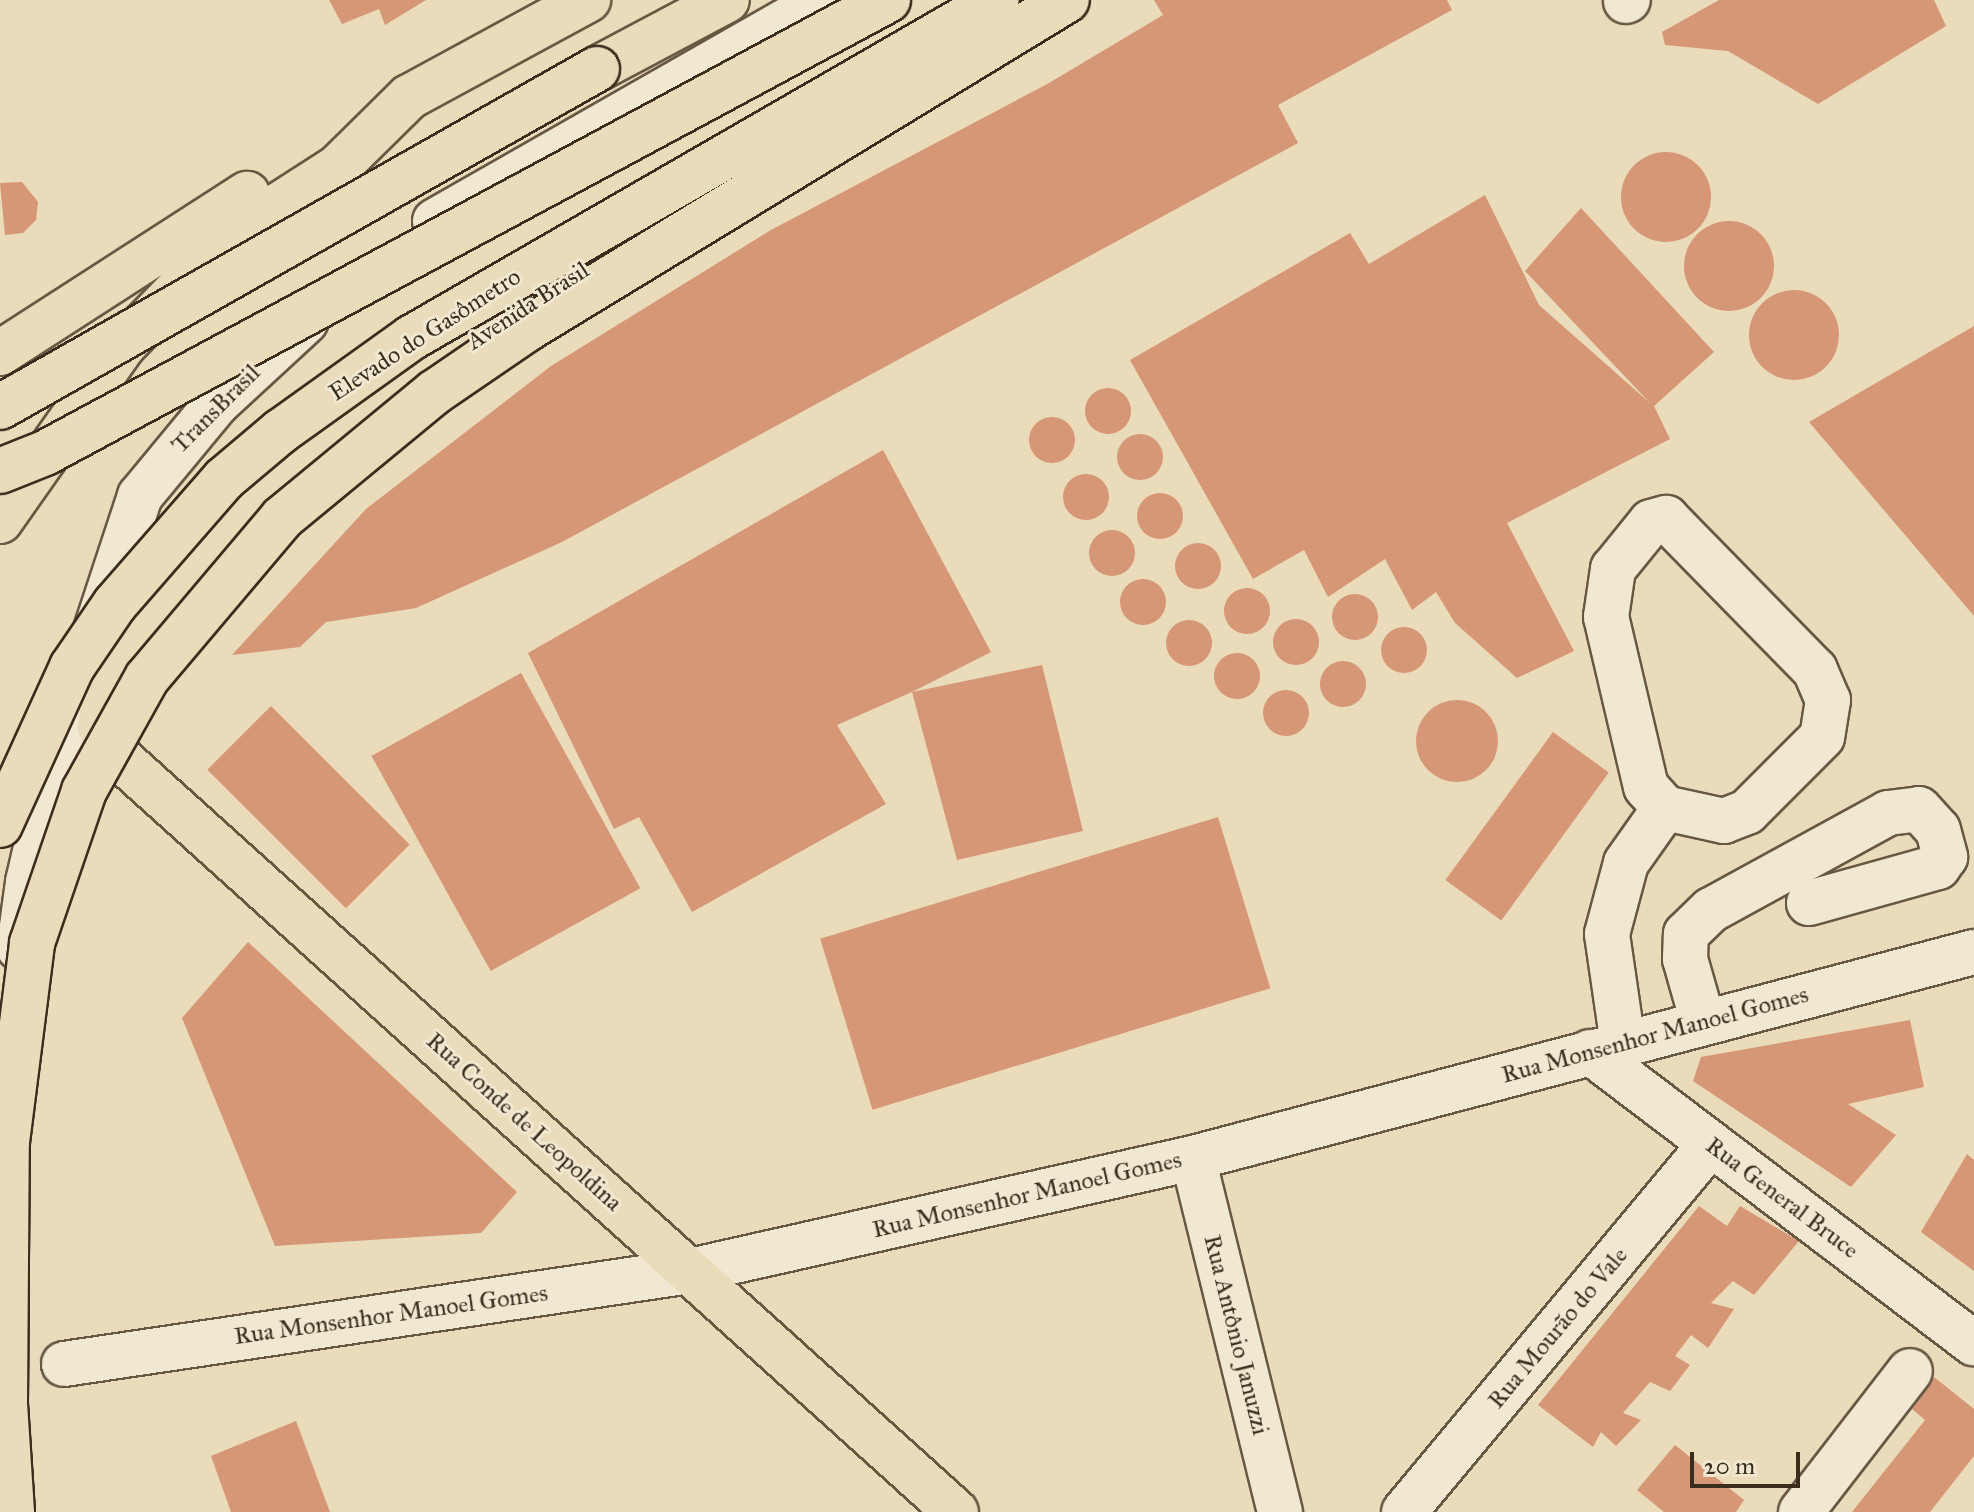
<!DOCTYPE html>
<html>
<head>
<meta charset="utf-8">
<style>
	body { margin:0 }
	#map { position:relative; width:1974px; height:1512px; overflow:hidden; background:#eadbba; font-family:"IM FELL Great Primer",serif }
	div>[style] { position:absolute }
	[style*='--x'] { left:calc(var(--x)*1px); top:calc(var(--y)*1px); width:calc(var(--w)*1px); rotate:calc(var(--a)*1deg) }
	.building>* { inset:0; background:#d59776; transform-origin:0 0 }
	.round { border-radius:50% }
	.roads { filter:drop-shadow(2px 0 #675844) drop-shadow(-2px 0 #675844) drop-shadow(0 2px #675844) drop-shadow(0 -2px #675844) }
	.minor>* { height:44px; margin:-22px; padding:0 22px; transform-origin:22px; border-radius:22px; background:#f1e8d2 }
	.major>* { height:44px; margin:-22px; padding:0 22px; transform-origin:22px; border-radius:22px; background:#eadbba }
	.highway>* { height:44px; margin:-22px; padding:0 22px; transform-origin:22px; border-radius:22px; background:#eadbba }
	.bridges { filter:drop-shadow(2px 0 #3b2d1d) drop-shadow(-2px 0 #3b2d1d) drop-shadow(0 2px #3b2d1d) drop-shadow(0 -2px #3b2d1d) }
	.highway-bridge>* { height:44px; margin:-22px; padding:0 22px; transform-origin:22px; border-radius:22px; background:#eadbba }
	span { translate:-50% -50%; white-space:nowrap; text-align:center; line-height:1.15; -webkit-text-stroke:6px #f1e8d2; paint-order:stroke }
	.street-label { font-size:24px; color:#3b2d1d }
	.scale { position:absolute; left:1690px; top:1452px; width:110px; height:36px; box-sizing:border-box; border:4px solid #3b2d1d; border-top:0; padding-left:10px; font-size:24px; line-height:28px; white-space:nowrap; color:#3b2d1d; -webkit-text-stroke:6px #f1e8d2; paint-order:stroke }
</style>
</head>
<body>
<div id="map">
	<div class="building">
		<i style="clip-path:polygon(329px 0,426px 0,385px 25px,379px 9px,342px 24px)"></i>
		<i style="clip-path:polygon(1154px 0,1447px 0,1452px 10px,1278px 105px,1298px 143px,562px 542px,416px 608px,326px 622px,300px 647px,232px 655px,366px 509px,551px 366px,771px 230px,1049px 83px,1163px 15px)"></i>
		<i style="clip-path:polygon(1719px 0,1934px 0,1946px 26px,1818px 104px,1728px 51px,1665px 45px,1662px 32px)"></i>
		<i class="round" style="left:1621px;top:152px;width:90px;height:90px"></i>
		<i style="clip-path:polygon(22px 182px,38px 202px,36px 220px,23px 233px,5px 235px,0 183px)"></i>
		<i style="clip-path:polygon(1485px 195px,1539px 305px,1650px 403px,1525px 271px,1581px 208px,1714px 352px,1654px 406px,1670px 439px,1507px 523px,1574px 651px,1517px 678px,1455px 623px,1436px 592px,1412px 610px,1385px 559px,1328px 597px,1304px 550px,1253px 579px,1130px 360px,1350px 233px,1369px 264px)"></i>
		<i class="round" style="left:1684px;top:221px;width:90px;height:90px"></i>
		<i class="round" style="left:1749px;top:290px;width:90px;height:90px"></i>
		<i style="clip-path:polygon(1974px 326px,1974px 616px,1809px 422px)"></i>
		<i class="round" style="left:1085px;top:388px;width:46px;height:46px"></i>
		<i class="round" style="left:1029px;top:417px;width:46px;height:46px"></i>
		<i class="round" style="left:1117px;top:434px;width:46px;height:46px"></i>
		<i style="clip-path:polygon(883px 450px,991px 652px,912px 692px,1042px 665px,1083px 831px,957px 860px,912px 692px,837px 725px,886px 804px,692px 912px,639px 817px,614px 829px,528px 653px)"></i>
		<i class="round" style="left:1063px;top:474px;width:46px;height:46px"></i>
		<i class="round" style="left:1137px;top:493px;width:46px;height:46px"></i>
		<i class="round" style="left:1089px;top:530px;width:46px;height:46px"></i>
		<i class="round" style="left:1175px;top:543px;width:46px;height:46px"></i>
		<i class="round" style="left:1120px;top:579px;width:46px;height:46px"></i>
		<i class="round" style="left:1224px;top:588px;width:46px;height:46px"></i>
		<i class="round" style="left:1332px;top:594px;width:46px;height:46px"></i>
		<i class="round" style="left:1273px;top:619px;width:46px;height:46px"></i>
		<i class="round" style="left:1166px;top:620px;width:46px;height:46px"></i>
		<i class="round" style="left:1381px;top:627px;width:46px;height:46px"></i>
		<i class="round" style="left:1214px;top:653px;width:46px;height:46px"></i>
		<i class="round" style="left:1320px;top:661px;width:46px;height:46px"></i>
		<i style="left:521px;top:673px;width:246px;height:171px;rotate:61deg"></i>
		<i class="round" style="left:1263px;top:690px;width:46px;height:46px"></i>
		<i class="round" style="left:1416px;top:700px;width:82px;height:82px"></i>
		<i style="left:271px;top:706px;width:196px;height:90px;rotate:45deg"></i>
		<i style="left:1553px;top:732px;width:69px;height:183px;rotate:36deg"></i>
		<i style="left:1218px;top:817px;width:179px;height:416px;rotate:73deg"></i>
		<i style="clip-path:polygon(248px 942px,517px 1192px,481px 1233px,275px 1246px,182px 1018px)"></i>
		<i style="clip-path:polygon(1910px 1020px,1924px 1087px,1848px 1104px,1896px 1135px,1851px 1187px,1693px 1081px,1701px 1057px)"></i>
		<i style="clip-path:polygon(1967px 1154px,1974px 1160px,1974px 1271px,1921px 1232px)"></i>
		<i style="clip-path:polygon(1699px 1206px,1727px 1226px,1740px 1206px,1799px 1241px,1754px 1295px,1733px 1281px,1711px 1303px,1734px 1309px,1708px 1348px,1691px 1335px,1675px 1356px,1690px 1365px,1670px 1391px,1650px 1382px,1623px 1413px,1641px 1420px,1616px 1446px,1601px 1432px,1593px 1447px,1538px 1405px)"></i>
		<i style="clip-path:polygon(1934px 1377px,1974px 1409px,1974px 1456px,1930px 1512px,1852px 1512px,1925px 1420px,1912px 1409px)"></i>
		<i style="clip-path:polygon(296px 1421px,330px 1512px,231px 1512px,211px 1456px)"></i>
		<i style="clip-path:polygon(1675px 1445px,1744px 1500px,1736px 1512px,1664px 1512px,1637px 1490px)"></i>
	</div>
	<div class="roads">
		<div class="minor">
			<i style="--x:1626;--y:1;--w:2;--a:-27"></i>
			<i style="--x:435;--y:221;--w:446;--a:-29.7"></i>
			<i style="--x:1666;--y:518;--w:213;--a:45.6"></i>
			<i style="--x:1815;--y:670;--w:33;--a:67"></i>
			<i style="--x:1828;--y:700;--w:37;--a:99"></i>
			<i style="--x:1822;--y:737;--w:106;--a:135"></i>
			<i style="--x:1747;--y:812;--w:25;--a:159"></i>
			<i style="--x:1724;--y:821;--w:60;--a:-167.6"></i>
			<i style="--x:1665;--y:808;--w:28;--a:-132"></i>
			<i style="--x:1646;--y:787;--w:175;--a:-103.2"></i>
			<i style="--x:1606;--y:617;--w:49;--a:-81.7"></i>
			<i style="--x:1613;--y:569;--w:60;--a:-51"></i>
			<i style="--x:1651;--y:522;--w:16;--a:-15"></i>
			<i style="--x:19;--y:948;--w:67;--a:-82.2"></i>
			<i style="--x:28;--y:882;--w:159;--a:-76.9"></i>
			<i style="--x:64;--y:727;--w:243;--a:-71.8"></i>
			<i style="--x:140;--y:496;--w:119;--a:-50.4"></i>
			<i style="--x:216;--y:404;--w:122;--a:-42.7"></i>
			<i style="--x:1703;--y:1022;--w:66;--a:-105.9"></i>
			<i style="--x:1685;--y:959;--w:25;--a:-88"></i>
			<i style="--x:1686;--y:934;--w:35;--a:-44"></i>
			<i style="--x:1711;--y:910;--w:202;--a:-28.7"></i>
			<i style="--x:1888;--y:813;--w:31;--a:-7"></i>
			<i style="--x:1919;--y:809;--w:28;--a:48"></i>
			<i style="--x:1938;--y:830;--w:28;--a:75"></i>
			<i style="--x:1945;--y:857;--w:12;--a:125"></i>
			<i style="--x:1938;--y:867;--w:134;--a:164.4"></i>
			<i style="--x:1623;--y:1044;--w:111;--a:-98.3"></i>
			<i style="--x:1607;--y:934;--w:73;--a:-75"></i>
			<i style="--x:1626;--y:863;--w:67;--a:-54.7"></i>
			<i style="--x:1590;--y:1052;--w:482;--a:37.2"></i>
			<i style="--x:1193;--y:1158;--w:365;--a:76.2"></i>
			<i style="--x:64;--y:1364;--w:633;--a:-8.45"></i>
			<i style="--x:690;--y:1271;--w:516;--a:-12.66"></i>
			<i style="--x:1193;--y:1158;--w:808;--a:-14.78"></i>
			<i style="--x:1404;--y:1512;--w:479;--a:-50.2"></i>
			<i style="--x:1801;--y:1512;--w:178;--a:-52.3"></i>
		</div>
		<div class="major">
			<i style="--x:456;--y:353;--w:263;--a:143"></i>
			<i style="--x:246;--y:511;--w:210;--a:130.7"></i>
			<i style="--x:109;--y:670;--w:57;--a:99.1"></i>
			<i style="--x:100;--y:726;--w:29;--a:63"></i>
			<i style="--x:113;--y:752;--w:1135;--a:42.04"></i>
		</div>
		<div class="highway">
			<i style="--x:597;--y:69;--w:147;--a:-28"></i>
			<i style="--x:0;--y:353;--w:294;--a:-32.8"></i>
			<i style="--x:0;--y:521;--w:214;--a:-54.9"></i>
			<i style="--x:123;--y:346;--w:152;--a:-45.8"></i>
			<i style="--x:229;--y:237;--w:130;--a:-32.7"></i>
			<i style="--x:338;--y:167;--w:100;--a:-44.6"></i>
			<i style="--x:409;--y:97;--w:204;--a:-28.5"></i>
		</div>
	</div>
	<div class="bridges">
		<div class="highway-bridge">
			<i style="--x:0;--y:407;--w:686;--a:-29.52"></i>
			<i style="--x:0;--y:471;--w:48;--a:-21.8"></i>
			<i style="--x:45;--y:453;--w:957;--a:-28.25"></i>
			<i style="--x:0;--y:825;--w:174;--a:-65.5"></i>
			<i style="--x:72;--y:667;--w:76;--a:-55.7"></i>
			<i style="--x:115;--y:604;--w:166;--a:-48.9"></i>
			<i style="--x:224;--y:479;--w:75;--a:-40.1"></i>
			<i style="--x:281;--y:431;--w:160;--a:-35.6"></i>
			<i style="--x:411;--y:338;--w:676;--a:-29.98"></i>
			<i style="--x:12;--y:1512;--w:109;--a:-93.7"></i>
			<i style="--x:5;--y:1403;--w:261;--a:-89.6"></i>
			<i style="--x:7;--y:1142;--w:201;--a:-82.8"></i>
			<i style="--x:32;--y:943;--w:161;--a:-71.1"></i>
			<i style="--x:84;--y:791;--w:129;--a:-60.9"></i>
			<i style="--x:147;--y:678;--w:209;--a:-49.8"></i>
			<i style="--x:282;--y:518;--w:198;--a:-39.5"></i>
			<i style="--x:435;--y:392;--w:112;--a:-34.4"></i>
			<i style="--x:527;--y:329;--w:632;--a:-31.35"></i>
		</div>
	</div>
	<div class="street-label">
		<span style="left:528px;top:306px;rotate:-33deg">Avenida Brasil</span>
		<span style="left:425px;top:335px;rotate:-33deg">Elevado do Gasômetro</span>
		<span style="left:216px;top:409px;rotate:-45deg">TransBrasil</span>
		<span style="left:1655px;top:1035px;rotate:-15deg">Rua Monsenhor Manoel Gomes</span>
		<span style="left:524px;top:1122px;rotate:42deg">Rua Conde de Leopoldina</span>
		<span style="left:1027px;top:1195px;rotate:-13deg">Rua Monsenhor Manoel Gomes</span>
		<span style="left:1782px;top:1198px;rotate:37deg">Rua General Bruce</span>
		<span style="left:391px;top:1315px;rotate:-8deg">Rua Monsenhor Manoel Gomes</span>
		<span style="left:1558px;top:1328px;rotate:-50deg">Rua Mourão do Vale</span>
		<span style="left:1236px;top:1335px;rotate:76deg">Rua Antônio Januzzi</span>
	</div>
	<div class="scale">20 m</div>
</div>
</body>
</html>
